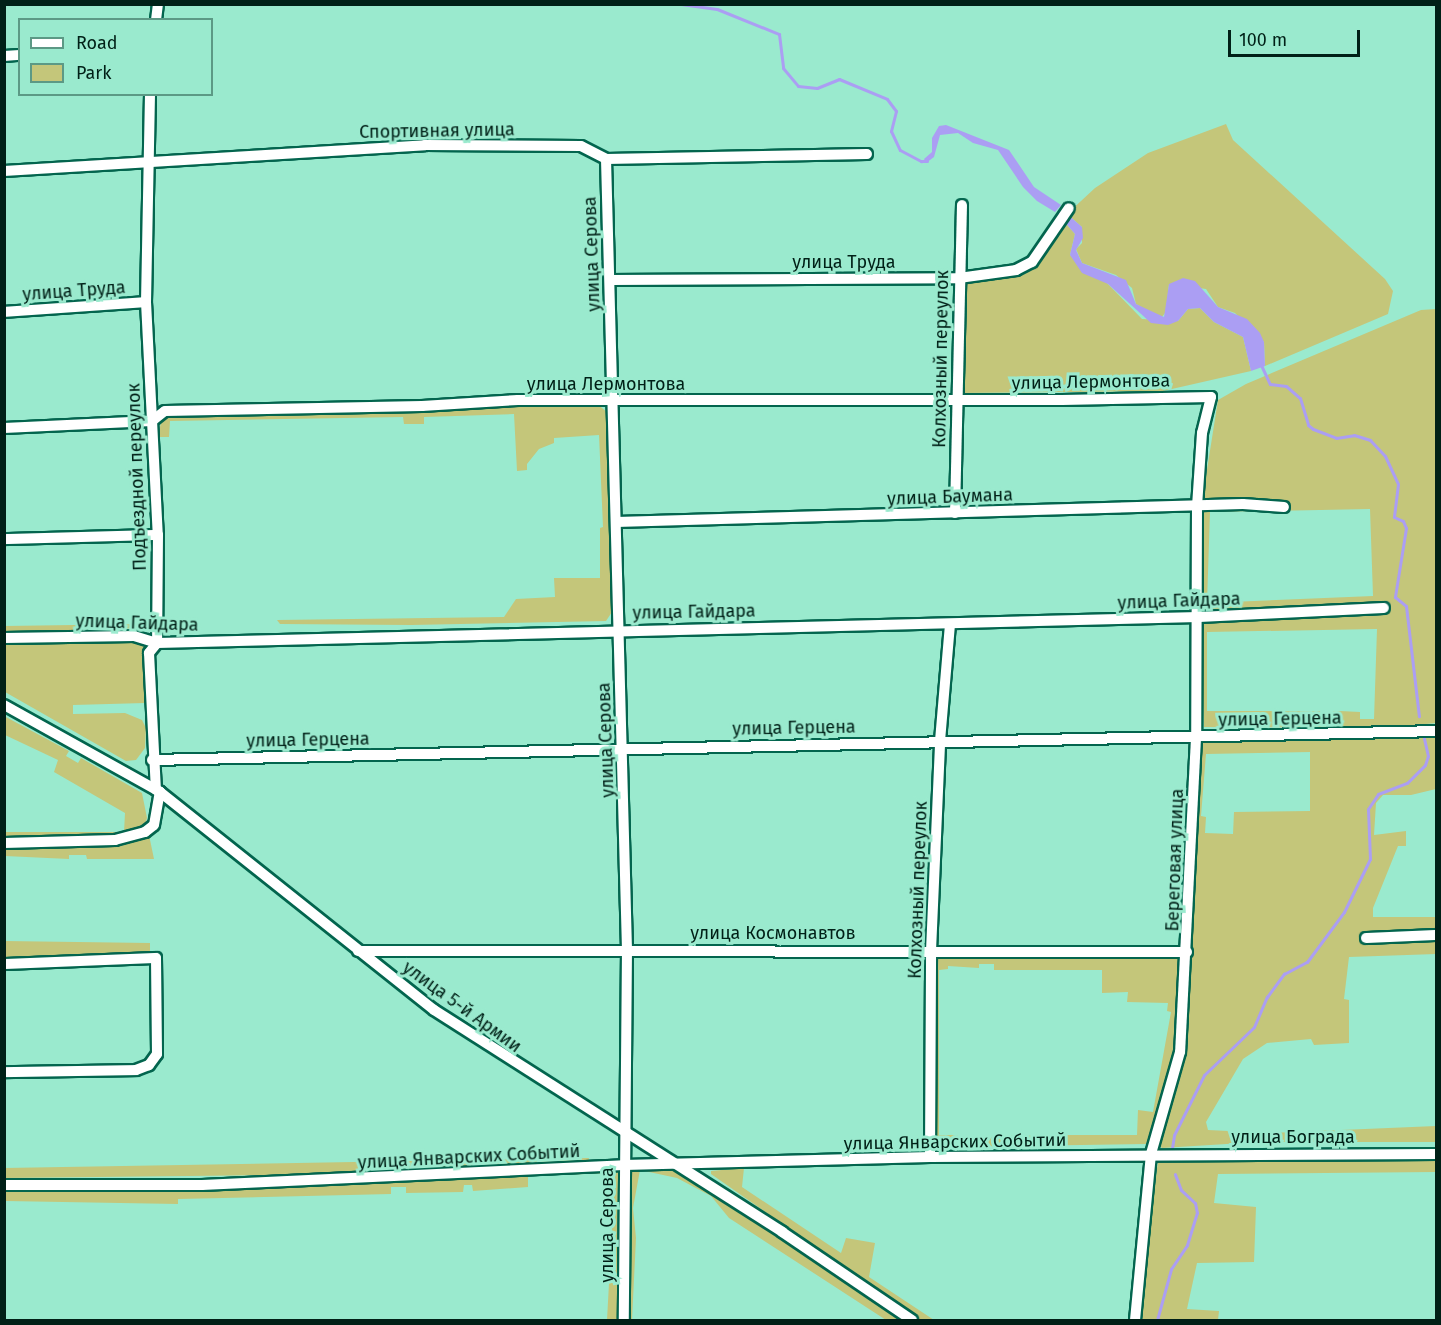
<!DOCTYPE html>
<html>
<head>
<meta charset="utf-8">
<style>
	body { margin:0 }
	#map { position:relative; width:1441px; height:1325px; overflow:hidden; background:#9aeace; font-family:"Fira Sans",sans-serif }
	div>[style] { position:absolute }
	[style*='--x'] { left:calc(var(--x)*1px); top:calc(var(--y)*1px); width:calc(var(--w)*1px); rotate:calc(var(--a)*1deg) }
	.green>* { inset:0; background:#c4c67a }
	.water>* { inset:0; background:#ab9ef3 }
	.stream>* { height:3px; margin:-1.5px; padding:0 1.5px; transform-origin:1.5px; border-radius:1.5px; background:#ab9ef3 }
	.roads { filter:drop-shadow(2px 0 #03654e) drop-shadow(-2px 0 #03654e) drop-shadow(0 2px #03654e) drop-shadow(0 -2px #03654e) }
	.minor>* { height:10px; margin:-5px; padding:0 5px; transform-origin:5px; border-radius:5px; background:#fff }
	span { translate:-50% -50%; white-space:nowrap; text-align:center; line-height:1.15; -webkit-text-stroke:6px #9aeace; paint-order:stroke }
	.street-label { font-size:18px; color:#002017 }
	.frame { position:absolute; inset:0; border:6px solid #002017; pointer-events:none }
	.legend { position:absolute; left:18px; top:18px; width:195px; height:78px; box-sizing:border-box; background:#9aeace; border:2px solid #5c9985; margin:0; padding:8px 10px; list-style:none; font-size:18px; color:#002017 }
	.legend li { display:flex; align-items:center; gap:12px; height:30px }
	.legend b { width:30px; border:2px solid #5c9985 }
	.scale { position:absolute; left:1228px; top:30px; width:132px; height:27px; box-sizing:border-box; border:3px solid #002017; border-top:0; padding-left:8px; font-size:18px; line-height:21px; white-space:nowrap; color:#002017; -webkit-text-stroke:4px #9aeace; paint-order:stroke }
</style>
</head>
<body>
<div id="map">
	<div class="green">
		<i style="clip-path:polygon(1226px 124px,1233px 140px,1385px 279px,1393px 291px,1388px 314px,1265px 366px,1264px 342px,1235px 313px,1218px 307px,1206px 289px,1169px 284px,1166px 312px,1161px 318px,1136px 304px,1132px 288px,1116px 275px,1082px 263px,1076px 249px,1082px 243px,1082px 227px,1067px 214px,1095px 188px,1148px 153px)"></i>
		<i style="clip-path:polygon(1062px 219px,1075px 234px,1070px 255px,1108px 284px,1142px 319px,1178px 321px,1188px 309px,1200px 308px,1214px 322px,1243px 337px,1251px 371px,1163px 391px,962px 393px,964px 285px,969px 279px,1025px 271px)"></i>
		<i style="clip-path:polygon(evenodd,1436px 309px,1436px 723px,1386px 728px,1204px 727px,1200px 604px,1203px 495px,1218px 400px,1246px 384px,1421px 310px,1436px 309px,1370px 509px,1373px 596px,1207px 603px,1210px 512px,1370px 509px,1436px 309px,1377px 629px,1374px 719px,1360px 719px,1360px 712px,1340px 711px,1207px 711px,1207px 632px,1377px 629px)"></i>
		<i style="clip-path:polygon(563px 403px,597px 404px,607px 412px,612px 612px,606px 621px,411px 625px,280px 624px,277px 620px,504px 617px,516px 599px,555px 597px,554px 578px,600px 578px,600px 528px,603px 527px,599px 435px,554px 438px,554px 443px,539px 449px,527px 464px,527px 470px,517px 471px,514px 414px,424px 417px,424px 424px,404px 424px,403px 417px,170px 421px,169px 437px,158px 437px,161px 422px,173px 414px,432px 410px)"></i>
		<i style="clip-path:polygon(143px 624px,143px 628px,5px 632px,5px 626px)"></i>
		<i style="clip-path:polygon(144px 639px,145px 703px,73px 705px,73px 714px,125px 713px,142px 720px,146px 728px,145px 748px,136px 760px,126px 761px,5px 692px,4px 643px)"></i>
		<i style="clip-path:polygon(4px 716px,69px 751px,66px 756px,78px 763px,81px 758px,142px 793px,147px 818px,144px 828px,122px 837px,5px 840px,5px 832px,124px 832px,125px 813px,54px 772px,58px 760px,5px 735px)"></i>
		<i style="clip-path:polygon(evenodd,1436px 733px,1436px 789px,1411px 795px,1383px 795px,1376px 803px,1374px 835px,1406px 831px,1406px 846px,1398px 846px,1373px 908px,1373px 917px,1436px 917px,1436px 954px,1349px 957px,1344px 999px,1349px 1000px,1349px 1043px,1314px 1045px,1311px 1039px,1267px 1043px,1243px 1059px,1206px 1122px,1208px 1130px,1269px 1133px,1436px 1126px,1436px 1142px,1259px 1142px,1162px 1148px,1159px 1145px,1184px 1057px,1197px 741px,1436px 733px,1310px 752px,1310px 811px,1234px 812px,1233px 834px,1205px 833px,1206px 817px,1201px 816px,1206px 754px,1310px 752px)"></i>
		<i style="clip-path:polygon(149px 835px,154px 859px,87px 859px,86px 855px,69px 855px,69px 859px,5px 856px,4px 849px)"></i>
		<i style="clip-path:polygon(4px 941px,150px 943px,150px 953px,5px 957px)"></i>
		<i style="clip-path:polygon(evenodd,933px 954px,1182px 955px,1173px 1065px,1146px 1144px,945px 1147px,934px 1144px,933px 954px,979px 964px,994px 964px,994px 970px,1102px 970px,1102px 993px,1128px 992px,1127px 1002px,1168px 1003px,1167px 1011px,1171px 1012px,1153px 1112px,1138px 1110px,1137px 1135px,939px 1135px,939px 970px,948px 969px,948px 966px,979px 968px,979px 964px)"></i>
		<i style="clip-path:polygon(1436px 1156px,1436px 1172px,1218px 1174px,1214px 1203px,1256px 1207px,1254px 1262px,1197px 1263px,1187px 1309px,1219px 1311px,1218px 1320px,1128px 1320px,1140px 1206px,1152px 1207px,1158px 1161px)"></i>
		<i style="clip-path:polygon(589px 1158px,588px 1162px,284px 1175px,5px 1178px,4px 1168px)"></i>
		<i style="clip-path:polygon(662px 1166px,686px 1175px,900px 1320px,886px 1320px,729px 1218px,711px 1196px,677px 1178px,640px 1170px,633px 1208px,636px 1238px,632px 1320px,626px 1320px,630px 1167px)"></i>
		<i style="clip-path:polygon(744px 1168px,742px 1187px,841px 1253px,846px 1238px,875px 1243px,869px 1277px,934px 1320px,920px 1320px,711px 1174px,711px 1171px)"></i>
		<i style="clip-path:polygon(618px 1169px,617px 1320px,607px 1320px,615px 1173px,528px 1176px,528px 1187px,473px 1191px,472px 1185px,464px 1185px,463px 1192px,406px 1193px,406px 1187px,391px 1187px,391px 1194px,178px 1199px,178px 1204px,5px 1201px,4px 1189px)"></i>
	</div>
	<div class="water">
		<i style="clip-path:polygon(946px 125px,1009px 150px,1034px 187px,1061px 205px,1055px 212px,1037px 201px,1023px 187px,998px 150px,973px 143px,958px 133px,940px 135px,934px 157px,926px 163px,924px 159px,932px 152px,932px 138px,939px 126px)"></i>
		<i style="clip-path:polygon(1067px 214px,1082px 227px,1083px 238px,1076px 250px,1082px 263px,1126px 280px,1136px 304px,1164px 317px,1169px 284px,1183px 278px,1195px 281px,1218px 307px,1247px 319px,1260px 333px,1264px 342px,1265px 366px,1251px 371px,1243px 337px,1214px 322px,1200px 308px,1188px 309px,1178px 321px,1168px 325px,1151px 323px,1108px 284px,1082px 273px,1070px 255px,1075px 234px,1062px 219px)"></i>
	</div>
	<div class="stream">
		<i style="--x:681;--y:4;--w:36;--a:8"></i>
		<i style="--x:717;--y:9;--w:67;--a:22"></i>
		<i style="--x:779;--y:34;--w:34;--a:83"></i>
		<i style="--x:783;--y:68;--w:23;--a:50"></i>
		<i style="--x:798;--y:86;--w:19;--a:6"></i>
		<i style="--x:817;--y:88;--w:24;--a:-22"></i>
		<i style="--x:839;--y:79;--w:52;--a:22.6"></i>
		<i style="--x:887;--y:99;--w:15;--a:53"></i>
		<i style="--x:896;--y:111;--w:21;--a:104"></i>
		<i style="--x:891;--y:131;--w:21;--a:65"></i>
		<i style="--x:900;--y:150;--w:24;--a:28"></i>
		<i style="--x:921;--y:161;--w:6;--a:0"></i>
		<i style="--x:1261;--y:365;--w:21;--a:65"></i>
		<i style="--x:1270;--y:384;--w:16;--a:7"></i>
		<i style="--x:1286;--y:386;--w:18;--a:41"></i>
		<i style="--x:1300;--y:398;--w:28;--a:73"></i>
		<i style="--x:1308;--y:425;--w:6;--a:39"></i>
		<i style="--x:1313;--y:429;--w:25;--a:21"></i>
		<i style="--x:1336;--y:438;--w:18;--a:-9"></i>
		<i style="--x:1354;--y:435;--w:17;--a:17"></i>
		<i style="--x:1370;--y:440;--w:22;--a:47"></i>
		<i style="--x:1385;--y:456;--w:31;--a:65"></i>
		<i style="--x:1398;--y:484;--w:33;--a:97"></i>
		<i style="--x:1394;--y:517;--w:10;--a:24"></i>
		<i style="--x:1403;--y:521;--w:8;--a:67"></i>
		<i style="--x:1406;--y:528;--w:70;--a:99.1"></i>
		<i style="--x:1395;--y:597;--w:14;--a:39"></i>
		<i style="--x:1406;--y:606;--w:111;--a:83.3"></i>
		<i style="--x:1172;--y:1148;--w:13;--a:-81"></i>
		<i style="--x:1174;--y:1135;--w:67;--a:-63.4"></i>
		<i style="--x:1204;--y:1075;--w:69;--a:-43.8"></i>
		<i style="--x:1254;--y:1027;--w:33;--a:-67"></i>
		<i style="--x:1267;--y:997;--w:29;--a:-54"></i>
		<i style="--x:1284;--y:974;--w:26;--a:-28"></i>
		<i style="--x:1307;--y:962;--w:62;--a:-53.5"></i>
		<i style="--x:1344;--y:912;--w:59;--a:-63.9"></i>
		<i style="--x:1370;--y:859;--w:50;--a:-92.3"></i>
		<i style="--x:1368;--y:809;--w:18;--a:-56"></i>
		<i style="--x:1378;--y:794;--w:31;--a:-21"></i>
		<i style="--x:1407;--y:783;--w:25;--a:-45"></i>
		<i style="--x:1425;--y:765;--w:9;--a:-72"></i>
		<i style="--x:1428;--y:756;--w:18;--a:-103"></i>
		<i style="--x:1157;--y:1320;--w:53;--a:-74.6"></i>
		<i style="--x:1171;--y:1269;--w:29;--a:-56"></i>
		<i style="--x:1187;--y:1245;--w:34;--a:-73"></i>
		<i style="--x:1197;--y:1213;--w:10;--a:-101"></i>
		<i style="--x:1195;--y:1203;--w:19;--a:-137"></i>
		<i style="--x:1181;--y:1190;--w:17;--a:-111"></i>
	</div>
	<div class="roads">
		<div class="minor">
			<i style="--x:156;--y:20;--w:16;--a:-83"></i>
			<i style="--x:4;--y:56;--w:16;--a:-4"></i>
			<i style="--x:150;--y:94;--w:208;--a:91.1"></i>
			<i style="--x:146;--y:302;--w:233;--a:87.1"></i>
			<i style="--x:158;--y:535;--w:108;--a:90.5"></i>
			<i style="--x:157;--y:643;--w:13;--a:129"></i>
			<i style="--x:149;--y:653;--w:137;--a:87.1"></i>
			<i style="--x:606;--y:159;--w:790;--a:88.48"></i>
			<i style="--x:627;--y:949;--w:371;--a:90.5"></i>
			<i style="--x:4;--y:171;--w:422;--a:-3.5"></i>
			<i style="--x:425;--y:145;--w:156;--a:0.4"></i>
			<i style="--x:581;--y:146;--w:28;--a:27"></i>
			<i style="--x:606;--y:159;--w:261;--a:-1.1"></i>
			<i style="--x:610;--y:280;--w:349;--a:-0.3"></i>
			<i style="--x:959;--y:278;--w:58;--a:-8"></i>
			<i style="--x:1016;--y:270;--w:18;--a:-27"></i>
			<i style="--x:1032;--y:262;--w:65;--a:-55.6"></i>
			<i style="--x:4;--y:312;--w:142;--a:-4"></i>
			<i style="--x:4;--y:428;--w:148;--a:-2.7"></i>
			<i style="--x:152;--y:421;--w:16;--a:-38"></i>
			<i style="--x:165;--y:411;--w:257;--a:-1.1"></i>
			<i style="--x:422;--y:406;--w:96;--a:-3.6"></i>
			<i style="--x:518;--y:400;--w:544;--a:0"></i>
			<i style="--x:1062;--y:400;--w:149;--a:-1.2"></i>
			<i style="--x:1211;--y:397;--w:37;--a:104"></i>
			<i style="--x:1202;--y:433;--w:74;--a:93.9"></i>
			<i style="--x:1197;--y:507;--w:231;--a:90.2"></i>
			<i style="--x:1196;--y:738;--w:314;--a:92.9"></i>
			<i style="--x:1180;--y:1052;--w:106;--a:105.9"></i>
			<i style="--x:1151;--y:1154;--w:167;--a:95.5"></i>
			<i style="--x:955;--y:513;--w:308;--a:-88.7"></i>
			<i style="--x:616;--y:522;--w:627;--a:-1.64"></i>
			<i style="--x:1243;--y:504;--w:41;--a:4.2"></i>
			<i style="--x:4;--y:539;--w:154;--a:-1.5"></i>
			<i style="--x:4;--y:638;--w:130;--a:-0.9"></i>
			<i style="--x:134;--y:636;--w:24;--a:17"></i>
			<i style="--x:157;--y:643;--w:1042;--a:-1.43"></i>
			<i style="--x:1199;--y:617;--w:185;--a:-2.8"></i>
			<i style="--x:4;--y:705;--w:179;--a:29.1"></i>
			<i style="--x:160;--y:792;--w:350;--a:38.5"></i>
			<i style="--x:434;--y:1010;--w:413;--a:32.5"></i>
			<i style="--x:782;--y:1232;--w:157;--a:34.1"></i>
			<i style="--x:152;--y:760;--w:1284;--a:-1.29"></i>
			<i style="--x:4;--y:843;--w:111;--a:-1.5"></i>
			<i style="--x:115;--y:840;--w:31;--a:-15"></i>
			<i style="--x:145;--y:832;--w:11;--a:-38"></i>
			<i style="--x:154;--y:825;--w:34;--a:-80"></i>
			<i style="--x:1366;--y:938;--w:70;--a:-2.5"></i>
			<i style="--x:358;--y:951;--w:829;--a:0.07"></i>
			<i style="--x:4;--y:964;--w:152;--a:-2.3"></i>
			<i style="--x:156;--y:958;--w:96;--a:89.4"></i>
			<i style="--x:157;--y:1054;--w:14;--a:126"></i>
			<i style="--x:149;--y:1065;--w:14;--a:159"></i>
			<i style="--x:136;--y:1070;--w:132;--a:179.1"></i>
			<i style="--x:930;--y:1157;--w:206;--a:-89.7"></i>
			<i style="--x:931;--y:951;--w:210;--a:-87.5"></i>
			<i style="--x:940;--y:741;--w:117;--a:-85.1"></i>
			<i style="--x:4;--y:1185;--w:198;--a:0"></i>
			<i style="--x:202;--y:1185;--w:422;--a:-2.7"></i>
			<i style="--x:624;--y:1165;--w:306;--a:-1.5"></i>
			<i style="--x:930;--y:1157;--w:506;--a:-0.34"></i>
		</div>
	</div>
	<div class="street-label">
		<span style="left:437px;top:131px;rotate:-1deg">Спортивная улица</span>
		<span style="left:592px;top:254px;rotate:-92deg">улица Серова</span>
		<span style="left:844px;top:262px">улица Труда</span>
		<span style="left:74px;top:291px;rotate:-4deg">улица Труда</span>
		<span style="left:941px;top:359px;rotate:-89deg">Колхозный переулок</span>
		<span style="left:1091px;top:382px;rotate:-1deg">улица Лермонтова</span>
		<span style="left:606px;top:384px">улица Лермонтова</span>
		<span style="left:137px;top:477px;rotate:-92deg">Подъездной переулок</span>
		<span style="left:950px;top:497px;rotate:-2deg">улица Баумана</span>
		<span style="left:1179px;top:601px;rotate:-2deg">улица Гайдара</span>
		<span style="left:694px;top:612px;rotate:-1deg">улица Гайдара</span>
		<span style="left:137px;top:623px;rotate:2deg">улица Гайдара</span>
		<span style="left:1280px;top:719px;rotate:-1deg">улица Герцена</span>
		<span style="left:794px;top:728px;rotate:-1deg">улица Герцена</span>
		<span style="left:308px;top:740px;rotate:-1deg">улица Герцена</span>
		<span style="left:606px;top:740px;rotate:-92deg">улица Серова</span>
		<span style="left:1175px;top:860px;rotate:-88deg">Береговая улица</span>
		<span style="left:918px;top:890px;rotate:-88deg">Колхозный переулок</span>
		<span style="left:773px;top:933px">улица Космонавтов</span>
		<span style="left:462px;top:1007px;rotate:36deg">улица 5-й Армии</span>
		<span style="left:1293px;top:1137px">улица Бограда</span>
		<span style="left:955px;top:1142px;rotate:-1deg">улица Январских Событий</span>
		<span style="left:469px;top:1157px;rotate:-3deg">улица Январских Событий</span>
		<span style="left:607px;top:1225px;rotate:-90deg">улица Серова</span>
	</div>
	<div class="frame"></div>
	<ul class="legend">
	<li><b style="height:8px;background:#fff"></b>Road</li>
	<li><b style="height:16px;background:#c4c67a"></b>Park</li>
	</ul>
	<div class="scale">100 m</div>
</div>
</body>
</html>
